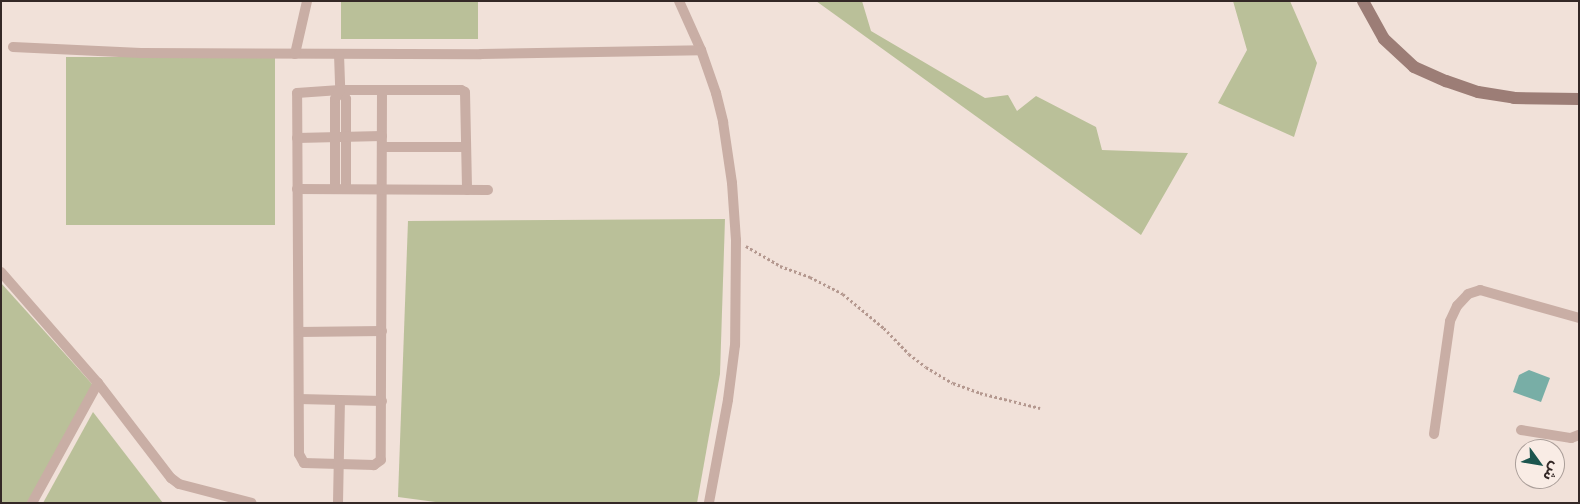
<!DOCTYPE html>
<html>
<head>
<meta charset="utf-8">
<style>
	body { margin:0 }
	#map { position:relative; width:1580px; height:504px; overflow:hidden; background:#f1e1d9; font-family:"PT Sans","Noto Sans Arabic",sans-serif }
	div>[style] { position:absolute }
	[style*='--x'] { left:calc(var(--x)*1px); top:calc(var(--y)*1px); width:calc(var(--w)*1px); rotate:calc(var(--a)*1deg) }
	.green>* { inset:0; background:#bac099; transform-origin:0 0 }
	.water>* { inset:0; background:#78aea6 }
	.path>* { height:2.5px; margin-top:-1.25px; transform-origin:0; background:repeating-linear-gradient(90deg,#b4988f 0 2.5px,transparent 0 5px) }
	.street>* { height:10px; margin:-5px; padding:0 5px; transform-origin:5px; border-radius:5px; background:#c9aea5 }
	.secondary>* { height:12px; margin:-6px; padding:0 6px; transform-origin:6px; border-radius:6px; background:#9c7d76 }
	span { translate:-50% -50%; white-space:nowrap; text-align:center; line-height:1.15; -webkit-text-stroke:5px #f9ece5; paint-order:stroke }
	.frame { position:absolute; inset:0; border:2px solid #342826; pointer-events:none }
	.north { position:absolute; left:1515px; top:439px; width:50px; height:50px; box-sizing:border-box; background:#f9ece5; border:1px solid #aa9e99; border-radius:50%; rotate:122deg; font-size:14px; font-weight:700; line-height:20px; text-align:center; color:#342826 }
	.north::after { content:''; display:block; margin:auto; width:18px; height:22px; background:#1c554e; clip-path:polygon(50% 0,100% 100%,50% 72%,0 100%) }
</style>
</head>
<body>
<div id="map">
	<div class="green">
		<i style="left:341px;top:1px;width:137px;height:38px"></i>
		<i style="clip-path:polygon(816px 1px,862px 1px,871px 31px,985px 98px,1008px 95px,1017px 111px,1036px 96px,1096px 127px,1102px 150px,1188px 153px,1141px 235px)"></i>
		<i style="clip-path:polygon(1233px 1px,1290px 1px,1317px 63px,1294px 137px,1218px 103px,1247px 50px)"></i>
		<i style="left:66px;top:57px;width:209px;height:168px"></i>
		<i style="clip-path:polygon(725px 219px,720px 374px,697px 503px,443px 503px,398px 497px,408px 221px)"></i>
		<i style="clip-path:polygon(1px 283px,93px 385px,27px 503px,1px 503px)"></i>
		<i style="clip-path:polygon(93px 412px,163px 503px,43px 503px)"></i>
	</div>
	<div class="water">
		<i style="clip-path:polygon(1529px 370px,1550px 378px,1541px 402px,1513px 392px,1519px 375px)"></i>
	</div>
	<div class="path">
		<i style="--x:746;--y:246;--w:39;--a:30"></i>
		<i style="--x:780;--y:266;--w:32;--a:20"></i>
		<i style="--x:810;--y:277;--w:37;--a:27"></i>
		<i style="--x:843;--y:294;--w:53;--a:39.7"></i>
		<i style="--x:884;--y:328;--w:36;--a:46"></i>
		<i style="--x:909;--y:354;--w:21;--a:37"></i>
		<i style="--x:926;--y:367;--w:31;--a:31"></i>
		<i style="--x:953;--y:383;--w:29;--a:20"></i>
		<i style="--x:980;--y:393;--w:62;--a:14"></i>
	</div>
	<div class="street">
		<i style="--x:679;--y:1;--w:54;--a:65.8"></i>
		<i style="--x:701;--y:50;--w:46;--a:70.8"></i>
		<i style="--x:716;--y:93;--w:30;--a:76"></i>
		<i style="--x:723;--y:122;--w:62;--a:81.6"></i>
		<i style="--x:732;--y:183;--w:57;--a:86"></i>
		<i style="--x:736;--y:240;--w:105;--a:90.5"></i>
		<i style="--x:735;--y:345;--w:55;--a:97.3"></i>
		<i style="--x:728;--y:400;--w:105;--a:100.5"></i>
		<i style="--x:13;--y:47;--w:128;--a:2.7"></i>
		<i style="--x:141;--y:53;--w:340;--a:0.2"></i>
		<i style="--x:481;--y:54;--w:220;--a:-1"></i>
		<i style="--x:295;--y:54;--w:54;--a:-77.2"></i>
		<i style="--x:339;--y:54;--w:36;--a:88"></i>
		<i style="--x:340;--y:90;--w:11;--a:56"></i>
		<i style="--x:346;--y:99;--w:90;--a:90"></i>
		<i style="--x:382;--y:90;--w:370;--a:90.2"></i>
		<i style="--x:381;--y:460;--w:9;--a:144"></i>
		<i style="--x:374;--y:465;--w:70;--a:-178.4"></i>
		<i style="--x:304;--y:463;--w:10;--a:-119"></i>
		<i style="--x:299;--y:454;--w:361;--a:-90.3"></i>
		<i style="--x:297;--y:93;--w:43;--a:-4"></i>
		<i style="--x:340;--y:90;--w:121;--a:0"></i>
		<i style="--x:461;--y:90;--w:4;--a:27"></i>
		<i style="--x:465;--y:92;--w:98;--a:88.8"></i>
		<i style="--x:297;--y:138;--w:85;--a:-1.3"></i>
		<i style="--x:382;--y:147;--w:84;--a:0"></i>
		<i style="--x:297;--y:189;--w:191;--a:0.3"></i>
		<i style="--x:335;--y:189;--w:90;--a:-90"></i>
		<i style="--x:335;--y:99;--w:10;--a:-61"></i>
		<i style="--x:1;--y:272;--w:147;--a:48.9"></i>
		<i style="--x:98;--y:383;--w:120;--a:52.5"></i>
		<i style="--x:171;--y:478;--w:10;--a:37"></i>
		<i style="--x:179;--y:484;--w:75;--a:14.6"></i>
		<i style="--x:299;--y:332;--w:83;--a:-0.7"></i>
		<i style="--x:299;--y:399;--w:83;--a:1.4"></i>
		<i style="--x:1521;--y:430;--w:51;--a:9.1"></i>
		<i style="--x:1571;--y:438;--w:9;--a:-21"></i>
		<i style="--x:1434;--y:434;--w:114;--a:-81.9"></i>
		<i style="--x:1450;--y:321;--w:17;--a:-65"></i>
		<i style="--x:1457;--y:306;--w:16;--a:-47"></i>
		<i style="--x:1468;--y:294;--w:13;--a:-18"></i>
		<i style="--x:1480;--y:290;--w:103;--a:15.8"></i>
		<i style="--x:32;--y:503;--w:137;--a:-61.2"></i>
		<i style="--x:338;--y:503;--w:102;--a:-88.9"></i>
	</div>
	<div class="secondary">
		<i style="--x:1363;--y:1;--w:43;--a:61.1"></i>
		<i style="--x:1384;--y:39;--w:41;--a:43"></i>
		<i style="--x:1414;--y:67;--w:35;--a:24"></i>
		<i style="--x:1446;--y:81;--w:34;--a:19"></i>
		<i style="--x:1478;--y:92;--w:36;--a:9"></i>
		<i style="--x:1514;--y:98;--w:65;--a:0.9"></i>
	</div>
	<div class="frame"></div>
	<div class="north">ش</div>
</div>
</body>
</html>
